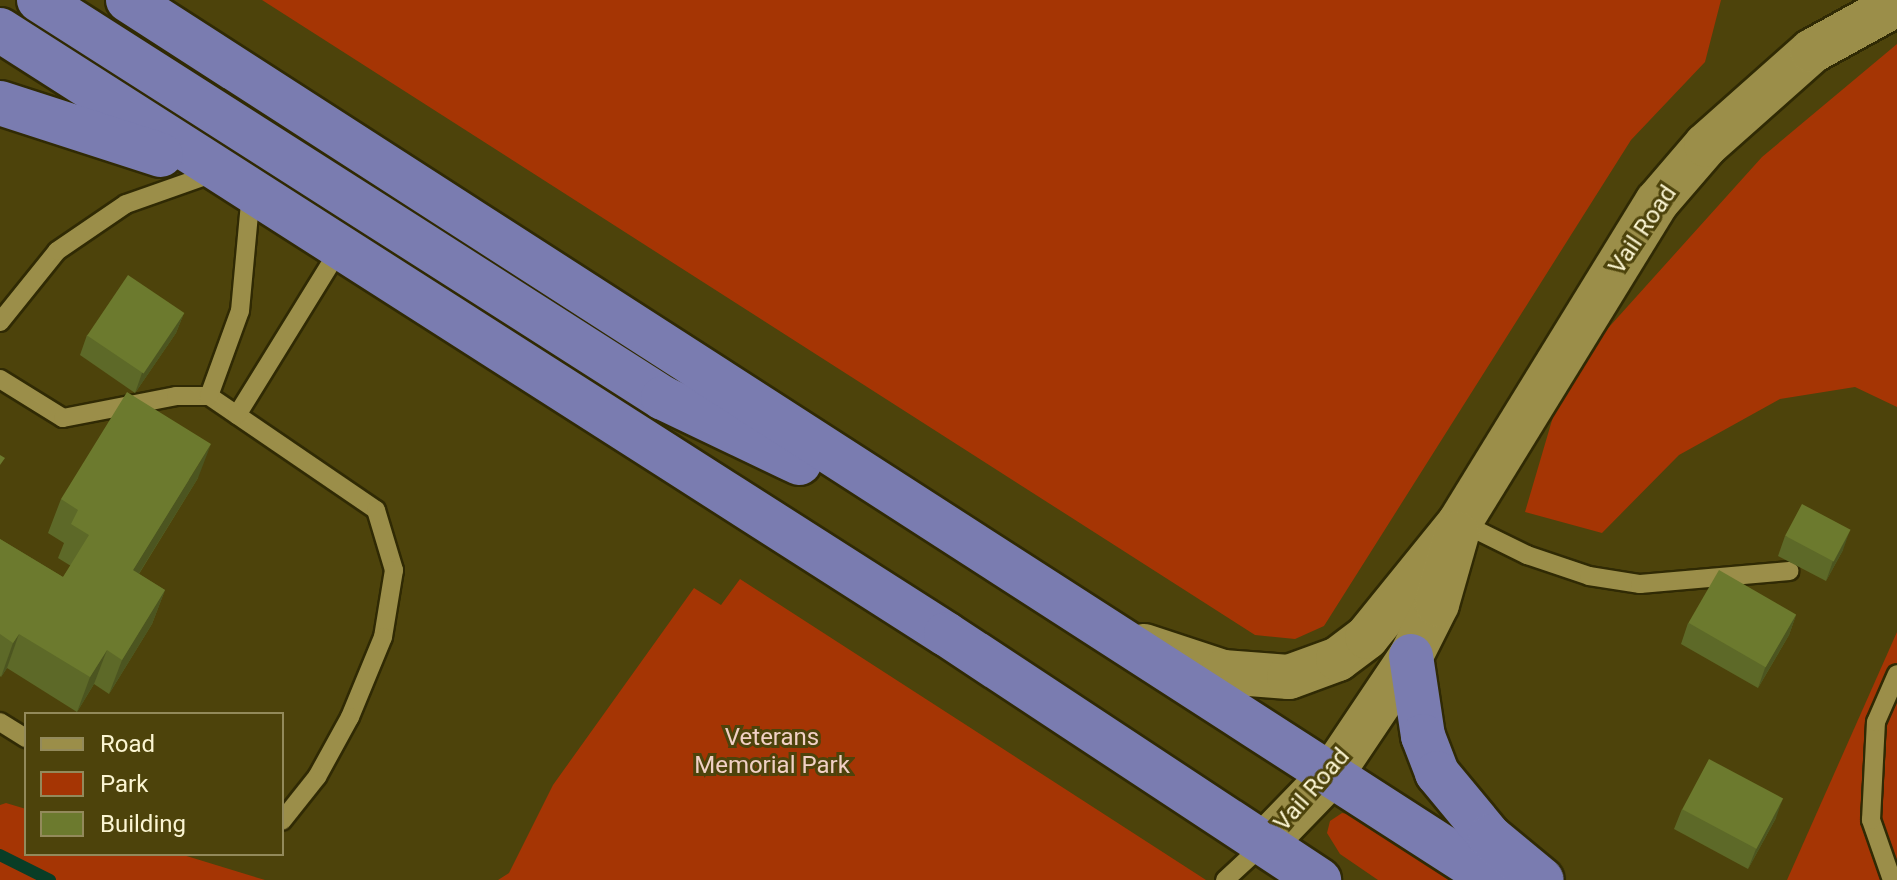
<!DOCTYPE html>
<html>
<head>
<meta charset="utf-8">
<style>
	body { margin:0 }
	#map { position:relative; width:1897px; height:880px; overflow:hidden; background:#4d430b; font-family:Roboto,sans-serif }
	div>[style] { position:absolute }
	[style*='--x'] { left:calc(var(--x)*1px); top:calc(var(--y)*1px); width:calc(var(--w)*1px); rotate:calc(var(--a)*1deg) }
	.green>* { inset:0; background:#a53504 }
	.stream>* { height:12px; margin:-6px; padding:0 6px; transform-origin:6px; border-radius:6px; background:#093d26 }
	.roads { filter:drop-shadow(2px 0 #302a04) drop-shadow(-2px 0 #302a04) drop-shadow(0 2px #302a04) drop-shadow(0 -2px #302a04) }
	.service>* { height:18px; margin:-9px; padding:0 9px; transform-origin:9px; border-radius:9px; background:#9b8e49 }
	.tertiary>* { height:44px; margin:-22px; padding:0 22px; transform-origin:22px; border-radius:22px; background:#9b8e49 }
	.trunk>* { height:44px; margin:-22px; padding:0 22px; transform-origin:22px; border-radius:22px; background:#7a7cb0 }
	.wall>* { inset:0; background:#5d6928 }
	.shaded-wall>* { inset:0; background:#4c5520 }
	.building>* { inset:0; background:#6c7a2e; transform-origin:0 0 }
	span { translate:-50% -50%; white-space:nowrap; text-align:center; line-height:1.15; -webkit-text-stroke:6px #4d430b; paint-order:stroke }
	.street-label { font-size:24px; color:#fbf5d2 }
	.park-label { font-size:24px; color:#f1d0c5 }
	.legend { position:absolute; left:24px; top:712px; width:260px; height:144px; box-sizing:border-box; background:#4d430b; border:2px solid #938a5b; margin:0; padding:10px 14px; list-style:none; font-size:24px; color:#fbf5d2 }
	.legend li { display:flex; align-items:center; gap:16px; height:40px }
	.legend b { width:40px; border:2px solid #938a5b }
</style>
</head>
<body>
<div id="map">
	<div class="green">
		<i style="clip-path:polygon(262px 0,1721px 0,1705px 62px,1631px 140px,1324px 626px,1295px 639px,1255px 635px)"></i>
		<i style="clip-path:polygon(1897px 44px,1897px 407px,1855px 387px,1780px 399px,1679px 455px,1602px 533px,1525px 512px,1565px 376px,1762px 157px)"></i>
		<i style="clip-path:polygon(740px 579px,1206px 880px,498px 880px,509px 873px,553px 785px,694px 588px,721px 605px)"></i>
		<i style="clip-path:polygon(1897px 632px,1897px 880px,1787px 880px)"></i>
		<i style="clip-path:polygon(6px 803px,26px 809px,26px 854px,180px 854px,265px 880px,0 880px,0 805px)"></i>
		<i style="clip-path:polygon(1342px 813px,1355px 815px,1463px 880px,1378px 880px,1340px 854px,1327px 833px,1330px 821px)"></i>
	</div>
	<div class="stream">
		<i style="--x:0;--y:855;--w:56;--a:26.6"></i>
	</div>
	<div class="roads">
		<div class="service">
			<i style="--x:0;--y:322;--w:91;--a:-51.2"></i>
			<i style="--x:57;--y:251;--w:83;--a:-34.3"></i>
			<i style="--x:126;--y:204;--w:90;--a:-19.4"></i>
			<i style="--x:0;--y:379;--w:74;--a:31.8"></i>
			<i style="--x:63;--y:418;--w:115;--a:-11"></i>
			<i style="--x:176;--y:396;--w:33;--a:0"></i>
			<i style="--x:209;--y:396;--w:202;--a:34.3"></i>
			<i style="--x:376;--y:510;--w:63;--a:73.3"></i>
			<i style="--x:394;--y:570;--w:68;--a:99.3"></i>
			<i style="--x:383;--y:637;--w:87;--a:112.4"></i>
			<i style="--x:350;--y:717;--w:68;--a:118.8"></i>
			<i style="--x:317;--y:777;--w:56;--a:128.5"></i>
			<i style="--x:209;--y:396;--w:90;--a:-70"></i>
			<i style="--x:240;--y:311;--w:120;--a:-84.7"></i>
			<i style="--x:237;--y:415;--w:196;--a:-58.3"></i>
			<i style="--x:1460;--y:522;--w:75;--a:26.2"></i>
			<i style="--x:1527;--y:555;--w:65;--a:18.7"></i>
			<i style="--x:1589;--y:576;--w:52;--a:8.9"></i>
			<i style="--x:1640;--y:584;--w:150;--a:-5"></i>
			<i style="--x:0;--y:722;--w:31;--a:32"></i>
			<i style="--x:1225;--y:880;--w:54;--a:-42.8"></i>
			<i style="--x:1892;--y:880;--w:64;--a:-109.3"></i>
			<i style="--x:1871;--y:820;--w:98;--a:-87.1"></i>
			<i style="--x:1876;--y:722;--w:52;--a:-66.4"></i>
		</div>
		<div class="tertiary">
			<i style="--x:1144;--y:646;--w:83;--a:18.2"></i>
			<i style="--x:1223;--y:672;--w:66;--a:4.3"></i>
			<i style="--x:1289;--y:677;--w:52;--a:-20.2"></i>
			<i style="--x:1338;--y:659;--w:36;--a:-37"></i>
			<i style="--x:1367;--y:637;--w:148;--a:-51"></i>
			<i style="--x:1460;--y:522;--w:376;--a:-58.4"></i>
			<i style="--x:1657;--y:202;--w:75;--a:-49.3"></i>
			<i style="--x:1706;--y:145;--w:142;--a:-41.6"></i>
			<i style="--x:1812;--y:51;--w:97;--a:-28.9"></i>
			<i style="--x:1265;--y:843;--w:95;--a:-45.9"></i>
			<i style="--x:1331;--y:775;--w:143;--a:-56.1"></i>
			<i style="--x:1411;--y:656;--w:58;--a:-63.4"></i>
			<i style="--x:1437;--y:604;--w:73;--a:-74.1"></i>
		</div>
		<div class="trunk">
			<i style="--x:39;--y:0;--w:740;--a:32.53"></i>
			<i style="--x:663;--y:398;--w:151;--a:25.5"></i>
			<i style="--x:128;--y:0;--w:1625;--a:32.79"></i>
			<i style="--x:0;--y:30;--w:1122;--a:32.56"></i>
			<i style="--x:946;--y:634;--w:447;--a:33.4"></i>
			<i style="--x:0;--y:103;--w:169;--a:17.9"></i>
			<i style="--x:1411;--y:656;--w:81;--a:81.5"></i>
			<i style="--x:1423;--y:736;--w:40;--a:69"></i>
			<i style="--x:1437;--y:773;--w:83;--a:50.4"></i>
			<i style="--x:1490;--y:837;--w:67;--a:39.6"></i>
		</div>
	</div>
	<div class="wall">
		<i style="clip-path:polygon(184px 313px,176px 333px,135px 393px,80px 355px,87px 335px)"></i>
		<i style="clip-path:polygon(198px 478px,139px 574px,165px 590px,152px 624px,109px 694px,94px 684px,77px 712px,7px 668px,1px 677px,0 676px,0 539px,63px 577px,71px 566px,58px 558px,64px 543px,48px 533px,61px 499px)"></i>
		<i style="clip-path:polygon(1785px 536px,1843px 550px,1826px 581px,1778px 556px)"></i>
		<i style="clip-path:polygon(1796px 615px,1789px 635px,1758px 688px,1681px 644px,1688px 623px)"></i>
		<i style="clip-path:polygon(1682px 809px,1776px 818px,1748px 869px,1674px 829px)"></i>
	</div>
	<div class="shaded-wall">
		<i style="clip-path:polygon(184px 313px,176px 333px,135px 393px,142px 373px)"></i>
		<i style="clip-path:polygon(211px 444px,198px 478px,120px 604px,133px 570px)"></i>
		<i style="clip-path:polygon(1850px 530px,1843px 550px,1826px 581px,1833px 561px)"></i>
		<i style="clip-path:polygon(165px 590px,152px 624px,109px 694px,122px 660px)"></i>
		<i style="clip-path:polygon(1796px 615px,1789px 635px,1758px 688px,1765px 668px)"></i>
		<i style="clip-path:polygon(19px 634px,7px 668px,1px 677px,13px 643px)"></i>
		<i style="clip-path:polygon(107px 650px,94px 684px,77px 712px,90px 677px)"></i>
		<i style="clip-path:polygon(1783px 798px,1776px 818px,1748px 869px,1756px 849px)"></i>
	</div>
	<div class="building">
		<i style="left:128px;top:275px;width:68px;height:73px;rotate:34deg"></i>
		<i style="clip-path:polygon(127px 392px,211px 444px,133px 570px,165px 590px,122px 660px,107px 650px,90px 677px,19px 634px,13px 643px,0 634px,0 539px,63px 577px,89px 535px,71px 524px,78px 510px,61px 499px)"></i>
		<i style="clip-path:polygon(0 455px,5px 458px,0 465px)"></i>
		<i style="left:1802px;top:504px;width:55px;height:36px;rotate:28deg"></i>
		<i style="left:1719px;top:570px;width:89px;height:61px;rotate:30deg"></i>
		<i style="left:1709px;top:759px;width:84px;height:57px;rotate:28deg"></i>
	</div>
	<div class="street-label">
		<span style="left:1643px;top:230px;rotate:-56deg">Vail Road</span>
		<span style="left:1312px;top:790px;rotate:-49deg">Vail Road</span>
	</div>
	<div class="park-label">
		<span style="left:772px;top:752px">Veterans<br>Memorial Park</span>
	</div>
	<ul class="legend">
	<li><b style="height:10px;background:#9b8e49"></b>Road</li>
	<li><b style="height:22px;background:#a53504"></b>Park</li>
	<li><b style="height:22px;background:#6c7a2e"></b>Building</li>
	</ul>
</div>
</body>
</html>
